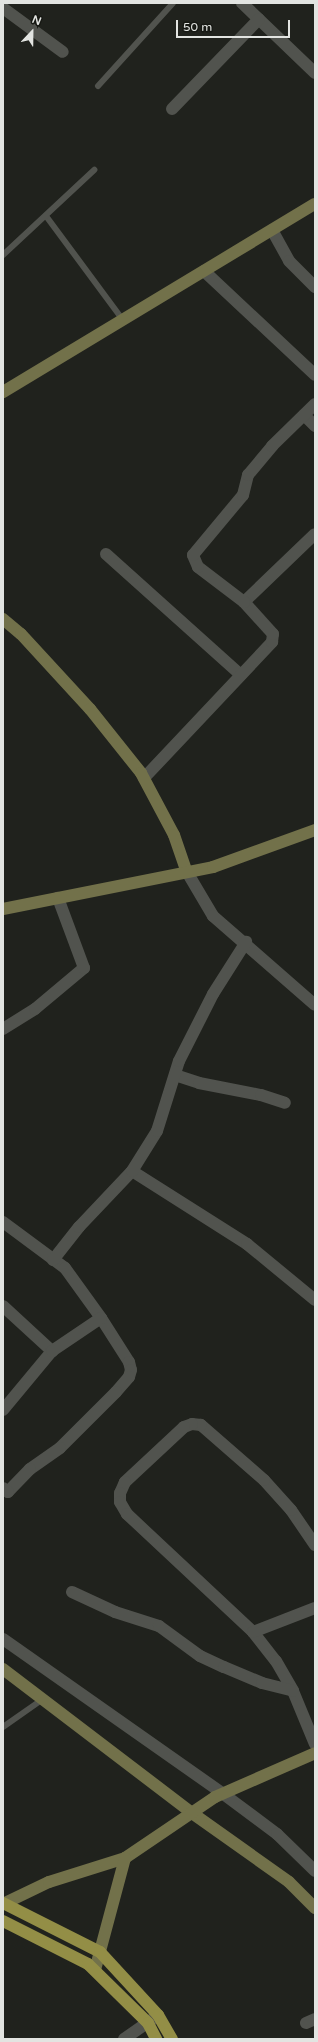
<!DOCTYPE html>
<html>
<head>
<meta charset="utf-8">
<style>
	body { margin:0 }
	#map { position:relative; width:318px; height:2042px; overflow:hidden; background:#20221d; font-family:"Varela Round",sans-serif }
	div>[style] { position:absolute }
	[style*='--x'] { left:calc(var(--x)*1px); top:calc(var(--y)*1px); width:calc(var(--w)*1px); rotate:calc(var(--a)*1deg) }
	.lane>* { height:6px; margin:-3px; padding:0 3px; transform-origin:3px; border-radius:3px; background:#51534e }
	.street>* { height:12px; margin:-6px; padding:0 6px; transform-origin:6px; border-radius:6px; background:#51534e }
	.secondary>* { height:12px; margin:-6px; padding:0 6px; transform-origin:6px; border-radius:6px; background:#72714a }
	.primary>* { height:12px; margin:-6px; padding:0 6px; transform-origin:6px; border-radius:6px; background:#938e46 }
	span { translate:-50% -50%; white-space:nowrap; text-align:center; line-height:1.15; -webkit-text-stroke:3px #171914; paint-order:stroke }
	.frame { position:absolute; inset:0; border:4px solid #e2e4e1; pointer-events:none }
	.north { position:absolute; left:12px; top:12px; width:40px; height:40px; -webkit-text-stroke:3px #171914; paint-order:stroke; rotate:22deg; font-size:11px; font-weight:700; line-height:16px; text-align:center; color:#e2e4e1 }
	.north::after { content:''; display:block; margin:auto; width:14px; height:18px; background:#e2e4e1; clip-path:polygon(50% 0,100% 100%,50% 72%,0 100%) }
	.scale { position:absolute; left:176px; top:20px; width:114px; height:18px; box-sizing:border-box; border:2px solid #e2e4e1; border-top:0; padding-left:5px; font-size:12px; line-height:14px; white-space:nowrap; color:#e2e4e1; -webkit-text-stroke:3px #171914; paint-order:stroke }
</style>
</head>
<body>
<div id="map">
	<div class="lane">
		<i style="--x:98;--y:86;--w:112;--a:-47.9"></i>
		<i style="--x:46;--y:216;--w:129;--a:53.5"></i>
		<i style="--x:3;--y:255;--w:125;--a:-43"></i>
		<i style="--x:3;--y:1727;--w:49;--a:-35"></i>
	</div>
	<div class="street">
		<i style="--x:242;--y:3;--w:101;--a:43.8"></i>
		<i style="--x:3;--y:8;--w:74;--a:36.3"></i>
		<i style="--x:172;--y:109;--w:125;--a:-46"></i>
		<i style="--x:272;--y:230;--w:35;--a:61"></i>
		<i style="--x:289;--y:261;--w:37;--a:45"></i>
		<i style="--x:204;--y:271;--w:152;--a:43.1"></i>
		<i style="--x:304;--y:415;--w:16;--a:45"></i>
		<i style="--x:106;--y:554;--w:181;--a:41.9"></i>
		<i style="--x:244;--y:602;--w:98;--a:-43.8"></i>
		<i style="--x:144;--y:778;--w:187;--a:-46.7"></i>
		<i style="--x:272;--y:642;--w:8;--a:-83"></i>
		<i style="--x:273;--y:634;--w:43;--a:-132.2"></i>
		<i style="--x:244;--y:602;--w:58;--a:-142.7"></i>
		<i style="--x:198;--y:567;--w:13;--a:-113"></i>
		<i style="--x:193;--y:555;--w:78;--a:-50.2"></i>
		<i style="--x:243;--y:495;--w:21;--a:-76"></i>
		<i style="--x:248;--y:475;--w:38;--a:-50"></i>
		<i style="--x:272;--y:446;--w:60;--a:-44.3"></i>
		<i style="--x:187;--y:872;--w:51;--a:59.4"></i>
		<i style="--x:213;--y:916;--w:135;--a:41.1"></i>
		<i style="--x:3;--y:1029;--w:38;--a:-32"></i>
		<i style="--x:35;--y:1009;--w:64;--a:-39.9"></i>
		<i style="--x:84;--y:968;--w:75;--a:-110.4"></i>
		<i style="--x:175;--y:1075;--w:25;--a:18"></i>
		<i style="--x:199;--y:1083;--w:63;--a:11"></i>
		<i style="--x:261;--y:1095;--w:25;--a:18"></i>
		<i style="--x:132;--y:1171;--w:136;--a:32.4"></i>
		<i style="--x:247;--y:1244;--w:88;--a:39.5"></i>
		<i style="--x:3;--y:1222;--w:77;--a:36.6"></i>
		<i style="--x:65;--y:1268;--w:62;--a:54.2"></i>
		<i style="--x:101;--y:1318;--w:52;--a:57.5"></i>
		<i style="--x:129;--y:1362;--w:8;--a:76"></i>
		<i style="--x:131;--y:1370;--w:7;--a:106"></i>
		<i style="--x:129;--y:1377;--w:20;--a:131"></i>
		<i style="--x:116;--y:1392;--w:79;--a:135"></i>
		<i style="--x:60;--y:1448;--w:37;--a:145"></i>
		<i style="--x:30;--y:1469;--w:32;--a:134"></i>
		<i style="--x:8;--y:1492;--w:6;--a:-141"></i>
		<i style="--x:53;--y:1260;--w:42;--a:-51.8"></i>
		<i style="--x:79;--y:1227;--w:77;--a:-46.6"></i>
		<i style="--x:132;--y:1171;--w:47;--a:-58"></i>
		<i style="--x:157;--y:1131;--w:73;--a:-72.6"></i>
		<i style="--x:179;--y:1061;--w:75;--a:-63.1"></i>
		<i style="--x:213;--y:994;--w:62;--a:-57.6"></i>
		<i style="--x:3;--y:1306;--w:67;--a:42.6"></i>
		<i style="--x:3;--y:1410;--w:77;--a:-50.3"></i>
		<i style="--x:52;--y:1351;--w:59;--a:-34"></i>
		<i style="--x:315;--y:1545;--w:42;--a:-124.4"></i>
		<i style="--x:291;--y:1510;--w:40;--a:-132"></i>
		<i style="--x:264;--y:1480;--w:84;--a:-138.9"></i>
		<i style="--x:201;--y:1425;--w:9;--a:-174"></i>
		<i style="--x:192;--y:1424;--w:9;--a:159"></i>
		<i style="--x:184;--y:1427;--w:81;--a:137"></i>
		<i style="--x:125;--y:1482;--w:12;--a:114"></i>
		<i style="--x:120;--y:1493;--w:9;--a:90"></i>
		<i style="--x:120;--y:1502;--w:14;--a:60"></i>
		<i style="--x:127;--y:1514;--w:173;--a:43.1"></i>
		<i style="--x:253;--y:1632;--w:37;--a:52"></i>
		<i style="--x:276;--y:1661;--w:34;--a:60"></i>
		<i style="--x:293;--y:1691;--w:57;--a:67.5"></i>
		<i style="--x:72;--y:1592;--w:47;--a:24.9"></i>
		<i style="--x:115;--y:1612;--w:46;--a:17.7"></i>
		<i style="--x:159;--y:1626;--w:51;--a:36.2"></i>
		<i style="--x:200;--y:1656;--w:26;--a:25"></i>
		<i style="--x:224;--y:1667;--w:41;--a:22.8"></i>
		<i style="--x:262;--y:1683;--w:32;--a:14"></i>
		<i style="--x:253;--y:1632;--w:66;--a:-21.2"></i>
		<i style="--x:3;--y:1639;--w:268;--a:35.1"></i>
		<i style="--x:222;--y:1793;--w:69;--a:36.7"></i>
		<i style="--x:277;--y:1834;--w:53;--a:44.2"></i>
		<i style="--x:306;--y:2023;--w:10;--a:-24"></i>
		<i style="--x:124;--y:2039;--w:39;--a:-35"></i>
	</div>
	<div class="secondary">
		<i style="--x:3;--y:392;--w:364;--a:-31.1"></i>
		<i style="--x:3;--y:619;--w:23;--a:40"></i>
		<i style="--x:21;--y:634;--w:102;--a:47.4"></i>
		<i style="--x:90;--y:709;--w:82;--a:51.4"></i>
		<i style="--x:141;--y:773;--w:70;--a:62"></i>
		<i style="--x:174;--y:835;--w:39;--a:71"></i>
		<i style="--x:3;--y:909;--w:214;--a:-11.3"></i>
		<i style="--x:213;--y:867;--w:109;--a:-19.9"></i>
		<i style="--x:3;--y:1669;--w:238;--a:37.3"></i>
		<i style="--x:192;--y:1813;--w:119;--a:35.4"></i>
		<i style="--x:289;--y:1882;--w:37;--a:45"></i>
		<i style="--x:3;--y:1904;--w:51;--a:-25.6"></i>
		<i style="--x:49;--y:1882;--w:80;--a:-17.5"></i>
		<i style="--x:125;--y:1858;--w:109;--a:-34.1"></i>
		<i style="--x:215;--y:1797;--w:109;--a:-23.7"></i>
		<i style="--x:95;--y:1970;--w:116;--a:-75"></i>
	</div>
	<div class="primary">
		<i style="--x:3;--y:1903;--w:109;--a:26.8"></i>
		<i style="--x:100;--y:1952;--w:86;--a:47.4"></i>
		<i style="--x:158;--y:2015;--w:28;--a:60"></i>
		<i style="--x:3;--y:1921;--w:95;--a:26.8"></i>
		<i style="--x:88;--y:1964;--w:84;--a:44.5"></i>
		<i style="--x:148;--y:2023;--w:18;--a:63"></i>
	</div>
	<div class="frame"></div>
	<div class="north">N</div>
	<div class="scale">50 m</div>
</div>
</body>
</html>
